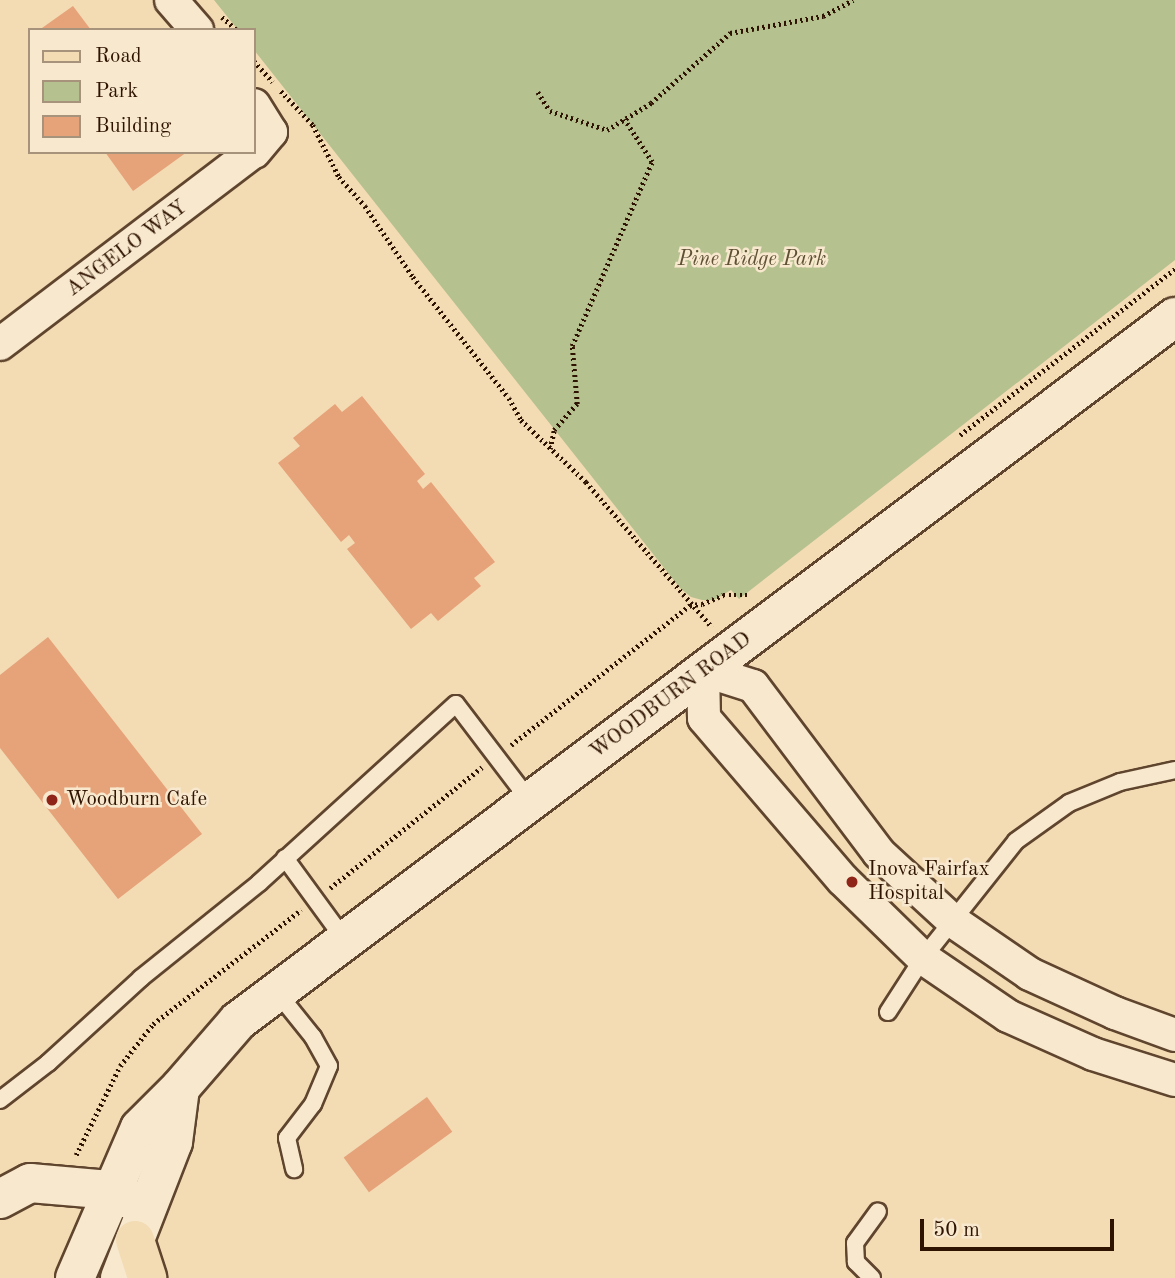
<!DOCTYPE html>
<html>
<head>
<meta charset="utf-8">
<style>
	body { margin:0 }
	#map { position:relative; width:1175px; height:1278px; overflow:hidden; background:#f3dbb4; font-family:"Old Standard TT",serif }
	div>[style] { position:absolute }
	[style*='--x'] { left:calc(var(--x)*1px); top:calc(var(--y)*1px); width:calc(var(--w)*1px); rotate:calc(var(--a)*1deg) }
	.green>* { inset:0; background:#b6c190 }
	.building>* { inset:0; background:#e6a279; transform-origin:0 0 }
	.path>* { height:4.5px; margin-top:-2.25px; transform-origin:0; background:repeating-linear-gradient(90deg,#2f1301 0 2px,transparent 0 5.5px) }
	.roads { filter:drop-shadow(2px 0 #60452e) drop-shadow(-2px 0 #60452e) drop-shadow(0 2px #60452e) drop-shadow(0 -2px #60452e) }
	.service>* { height:16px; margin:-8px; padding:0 8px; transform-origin:8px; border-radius:8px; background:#f7e8ce }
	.minor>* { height:32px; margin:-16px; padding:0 16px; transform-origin:16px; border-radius:16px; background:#f7e8ce }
	.tertiary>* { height:38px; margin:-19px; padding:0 19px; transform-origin:19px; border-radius:19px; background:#f7e8ce }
	.primary>* { height:38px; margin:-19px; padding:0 19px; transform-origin:19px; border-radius:19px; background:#f3dbb4 }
	.dots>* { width:19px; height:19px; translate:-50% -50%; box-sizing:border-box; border:4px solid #f7e8ce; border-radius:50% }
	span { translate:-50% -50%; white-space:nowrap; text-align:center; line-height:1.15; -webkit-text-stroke:5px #f7e8ce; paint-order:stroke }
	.street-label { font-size:21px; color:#2f1301 }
	.park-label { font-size:21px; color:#5e5033; font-style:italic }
	.poi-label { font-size:21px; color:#2f1301 }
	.left { translate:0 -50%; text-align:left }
	.legend { position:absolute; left:28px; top:28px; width:228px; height:126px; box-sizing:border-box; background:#f7e8ce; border:2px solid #a7937c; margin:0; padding:9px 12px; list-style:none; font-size:21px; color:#2f1301 }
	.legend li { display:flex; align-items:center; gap:14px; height:35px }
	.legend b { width:35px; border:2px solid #a7937c }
	.scale { position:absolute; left:920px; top:1219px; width:194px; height:32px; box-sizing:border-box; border:4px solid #2f1301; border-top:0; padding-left:9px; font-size:21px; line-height:24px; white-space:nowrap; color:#2f1301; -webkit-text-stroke:5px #f7e8ce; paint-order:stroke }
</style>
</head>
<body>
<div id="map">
	<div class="green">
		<i style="clip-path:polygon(214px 0,1175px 0,1175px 260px,739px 599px,731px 590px,714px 600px,702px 600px,691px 597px,680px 588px,254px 50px,254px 30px,238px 30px)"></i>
	</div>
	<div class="building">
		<i style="clip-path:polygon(73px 6px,91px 30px,43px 30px,42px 28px)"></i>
		<i style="clip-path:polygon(105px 152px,187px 152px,133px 191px)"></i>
		<i style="clip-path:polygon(362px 396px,425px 474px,417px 481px,423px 489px,431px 482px,495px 562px,474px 578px,481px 586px,438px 621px,431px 613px,411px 629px,347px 549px,355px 543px,349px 535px,341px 542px,278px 463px,300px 446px,293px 438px,335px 404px,342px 412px)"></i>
		<i style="clip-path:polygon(48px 637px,202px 834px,118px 899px,0 748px,0 675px)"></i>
		<i style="left:427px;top:1097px;width:43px;height:103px;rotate:54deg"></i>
	</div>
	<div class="path">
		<i style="--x:222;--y:17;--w:20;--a:41"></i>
		<i style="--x:254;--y:61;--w:28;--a:48"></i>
		<i style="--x:281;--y:91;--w:47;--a:46.7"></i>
		<i style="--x:313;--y:125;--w:58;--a:63.4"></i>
		<i style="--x:339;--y:177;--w:39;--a:48"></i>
		<i style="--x:365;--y:206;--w:86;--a:55.9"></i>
		<i style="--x:413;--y:277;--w:154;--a:51.6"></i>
		<i style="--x:509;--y:398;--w:25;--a:61"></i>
		<i style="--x:521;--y:420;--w:90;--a:43.6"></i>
		<i style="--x:586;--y:482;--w:192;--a:49"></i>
		<i style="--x:538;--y:92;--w:22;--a:58"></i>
		<i style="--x:550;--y:111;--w:60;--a:18.4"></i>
		<i style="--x:607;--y:130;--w:52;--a:-31.5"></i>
		<i style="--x:651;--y:103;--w:106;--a:-41.5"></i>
		<i style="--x:730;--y:33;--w:95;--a:-10.4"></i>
		<i style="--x:823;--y:16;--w:34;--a:-28"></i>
		<i style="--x:960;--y:435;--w:272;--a:-37.7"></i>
		<i style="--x:550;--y:449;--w:19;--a:-78"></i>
		<i style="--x:554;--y:430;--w:35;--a:-49"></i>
		<i style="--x:577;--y:404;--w:58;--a:-94.9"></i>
		<i style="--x:572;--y:346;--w:201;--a:-66.5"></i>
		<i style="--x:652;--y:162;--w:51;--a:-123.1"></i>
		<i style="--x:511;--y:745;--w:227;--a:-38"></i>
		<i style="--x:690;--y:605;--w:12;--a:-5"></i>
		<i style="--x:702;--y:604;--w:23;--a:-23"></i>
		<i style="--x:723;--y:595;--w:27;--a:0"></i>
		<i style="--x:330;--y:888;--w:194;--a:-38.5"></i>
		<i style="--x:76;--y:1155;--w:99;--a:-63.7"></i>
		<i style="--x:120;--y:1066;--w:53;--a:-51.8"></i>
		<i style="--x:153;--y:1024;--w:187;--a:-37.6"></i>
	</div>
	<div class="roads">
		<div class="service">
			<i style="--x:285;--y:858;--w:100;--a:53.9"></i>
			<i style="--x:276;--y:991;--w:59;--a:51.2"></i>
			<i style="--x:313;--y:1037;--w:33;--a:61"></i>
			<i style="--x:329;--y:1066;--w:41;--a:112.8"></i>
			<i style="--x:313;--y:1104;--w:43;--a:127.4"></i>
			<i style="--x:287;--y:1138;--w:32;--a:77"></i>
			<i style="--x:888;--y:1012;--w:64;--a:-57.1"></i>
			<i style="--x:923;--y:958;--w:149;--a:-51.5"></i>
			<i style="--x:1016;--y:841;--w:65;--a:-35.6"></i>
			<i style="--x:1069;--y:803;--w:55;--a:-22.4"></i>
			<i style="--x:1120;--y:782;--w:56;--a:-12.3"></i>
			<i style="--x:0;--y:1100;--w:61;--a:-37.6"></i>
			<i style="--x:48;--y:1063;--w:126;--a:-42.4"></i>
			<i style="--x:141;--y:978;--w:151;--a:-38.8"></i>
			<i style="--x:259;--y:883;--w:266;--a:-42.3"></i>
			<i style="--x:456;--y:704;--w:122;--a:52.7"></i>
			<i style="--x:872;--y:1278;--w:23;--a:-135"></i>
			<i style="--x:856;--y:1262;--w:19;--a:-93"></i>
			<i style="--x:855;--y:1243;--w:39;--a:-54"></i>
		</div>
		<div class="minor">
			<i style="--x:171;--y:0;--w:40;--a:49"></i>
			<i style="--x:254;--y:105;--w:32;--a:58"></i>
			<i style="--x:271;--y:132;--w:26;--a:130"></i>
			<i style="--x:0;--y:344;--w:318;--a:-37.2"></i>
			<i style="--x:1175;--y:1035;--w:64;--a:-159.9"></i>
			<i style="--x:1115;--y:1013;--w:94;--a:-155.4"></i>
			<i style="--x:1030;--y:974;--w:92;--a:-145.6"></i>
			<i style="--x:954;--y:922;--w:102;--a:-137.4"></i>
			<i style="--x:879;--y:853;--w:209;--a:-127"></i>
			<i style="--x:753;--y:686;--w:52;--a:-162.3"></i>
			<i style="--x:703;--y:670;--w:48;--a:88.8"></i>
			<i style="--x:704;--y:718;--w:213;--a:49.4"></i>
			<i style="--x:843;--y:880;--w:112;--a:44.3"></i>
			<i style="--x:923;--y:958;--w:103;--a:34.3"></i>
			<i style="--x:1008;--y:1016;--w:93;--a:24.1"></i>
			<i style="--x:1093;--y:1054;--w:86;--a:17.6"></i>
		</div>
		<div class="tertiary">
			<i style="--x:0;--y:1199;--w:34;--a:-28"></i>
			<i style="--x:30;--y:1183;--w:68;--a:5"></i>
			<i style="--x:98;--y:1189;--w:35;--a:18"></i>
			<i style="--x:75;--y:1278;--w:163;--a:-66.6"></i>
			<i style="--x:140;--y:1128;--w:57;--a:-45"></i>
			<i style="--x:180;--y:1088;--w:89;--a:-49.1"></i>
			<i style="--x:238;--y:1021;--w:1172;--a:-36.92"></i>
			<i style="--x:120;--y:1278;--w:146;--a:-68.7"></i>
			<i style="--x:173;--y:1142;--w:54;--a:-82.6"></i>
		</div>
		<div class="primary">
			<i style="--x:135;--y:1240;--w:40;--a:72"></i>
		</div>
	</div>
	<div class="dots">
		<i style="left:52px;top:800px;background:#8f2418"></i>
		<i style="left:852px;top:882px;background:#8f2418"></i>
	</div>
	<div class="street-label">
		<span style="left:127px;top:249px;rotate:-37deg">ANGELO WAY</span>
		<span style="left:671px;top:696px;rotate:-37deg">WOODBURN ROAD</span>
	</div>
	<div class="park-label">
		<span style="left:752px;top:260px">Pine Ridge Park</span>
	</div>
	<div class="poi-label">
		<span class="left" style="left:66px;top:800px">Woodburn Cafe</span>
		<span class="left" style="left:868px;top:882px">Inova Fairfax<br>Hospital</span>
	</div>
	<ul class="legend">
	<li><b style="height:9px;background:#f3dbb4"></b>Road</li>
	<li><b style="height:19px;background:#b6c190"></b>Park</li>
	<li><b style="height:19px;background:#e6a279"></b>Building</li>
	</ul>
	<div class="scale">50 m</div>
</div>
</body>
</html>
